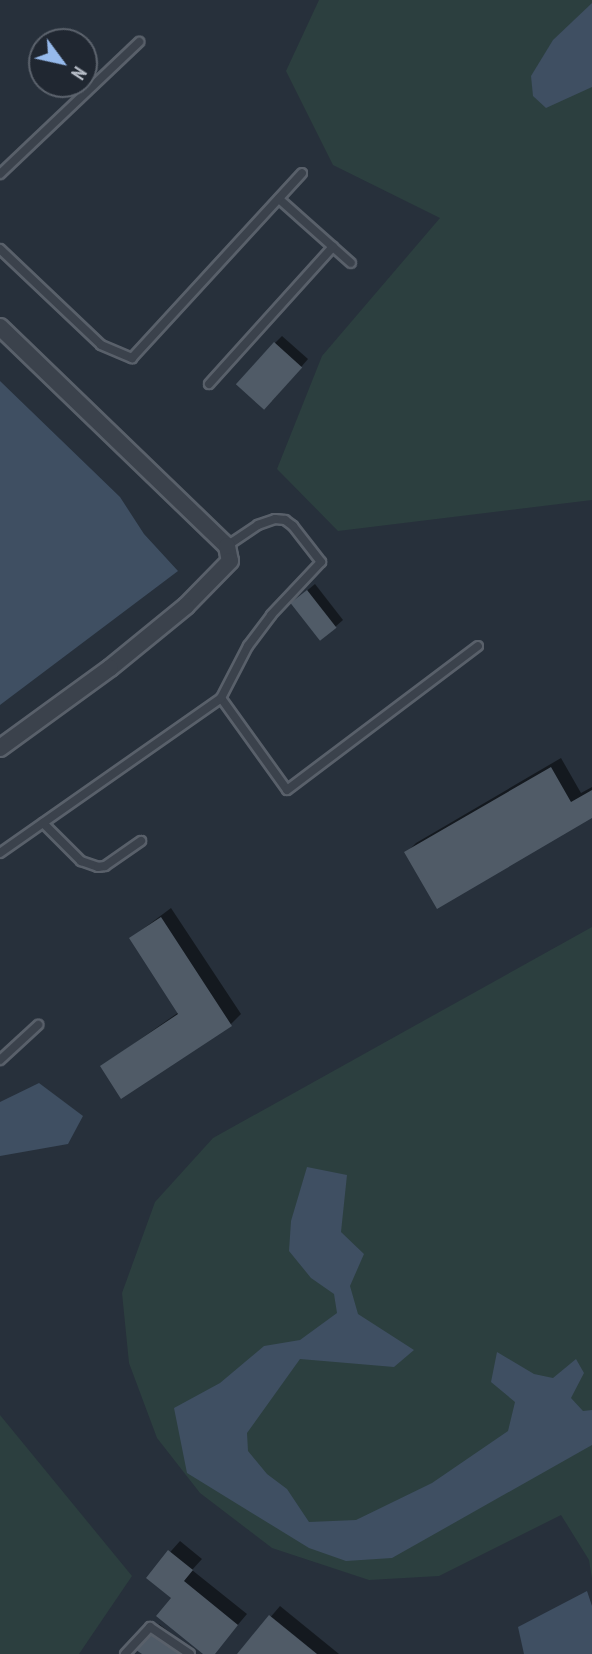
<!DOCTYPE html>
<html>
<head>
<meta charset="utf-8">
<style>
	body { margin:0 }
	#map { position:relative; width:592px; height:1654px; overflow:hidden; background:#27303b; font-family:"PT Sans Narrow",sans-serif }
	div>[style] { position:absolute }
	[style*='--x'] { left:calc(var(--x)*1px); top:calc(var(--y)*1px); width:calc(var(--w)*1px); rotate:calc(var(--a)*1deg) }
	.green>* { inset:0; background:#2c3f3f }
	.water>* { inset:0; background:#3f4f62 }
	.shadow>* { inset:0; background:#0007 }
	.building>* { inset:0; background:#505b67; transform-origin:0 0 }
	.roads { filter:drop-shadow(2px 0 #59606a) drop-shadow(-2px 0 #59606a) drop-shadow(0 2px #59606a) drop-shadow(0 -2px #59606a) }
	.lane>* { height:8px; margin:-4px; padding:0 4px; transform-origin:4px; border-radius:4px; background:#3b424c }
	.street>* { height:16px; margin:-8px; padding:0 8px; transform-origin:8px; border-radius:8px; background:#3b424c }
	span { translate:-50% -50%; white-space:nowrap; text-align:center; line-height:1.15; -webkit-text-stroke:5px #202731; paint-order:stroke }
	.north { position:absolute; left:28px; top:28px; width:70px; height:70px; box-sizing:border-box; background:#202731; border:2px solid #5c636d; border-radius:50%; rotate:123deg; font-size:19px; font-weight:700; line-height:28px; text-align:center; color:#b7bdc7 }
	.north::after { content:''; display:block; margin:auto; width:24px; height:32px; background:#96baec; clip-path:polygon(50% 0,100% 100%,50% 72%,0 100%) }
</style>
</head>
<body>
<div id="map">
	<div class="green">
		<i style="clip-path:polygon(319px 0,592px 0,592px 500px,338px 531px,277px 469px,322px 356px,440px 218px,333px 165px,286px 71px)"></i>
		<i style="clip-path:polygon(592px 927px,592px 1579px,589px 1560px,561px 1515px,439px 1576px,369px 1580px,272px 1548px,200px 1493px,157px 1438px,129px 1363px,122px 1293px,155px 1202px,213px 1138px)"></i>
		<i style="clip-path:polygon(0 1415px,132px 1576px,79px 1654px,0 1654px)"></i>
	</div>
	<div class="water">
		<i style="clip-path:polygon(592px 3px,592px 87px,546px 108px,533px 96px,531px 76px,553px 40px)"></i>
		<i style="clip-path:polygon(0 381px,120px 497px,144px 534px,178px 571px,0 705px)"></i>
		<i style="clip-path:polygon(39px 1083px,83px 1116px,68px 1144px,0 1156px,0 1102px)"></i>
		<i style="clip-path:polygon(307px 1167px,347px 1175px,341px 1232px,364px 1254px,350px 1286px,358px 1314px,414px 1350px,394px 1367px,300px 1359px,247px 1433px,248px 1451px,267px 1474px,287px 1489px,309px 1522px,356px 1520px,432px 1483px,508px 1431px,515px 1402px,491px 1382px,497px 1352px,534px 1374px,553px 1378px,576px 1359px,584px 1373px,571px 1398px,583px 1411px,592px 1410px,592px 1445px,392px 1558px,346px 1561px,309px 1548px,187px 1473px,174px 1408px,220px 1383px,264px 1346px,300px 1340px,337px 1313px,334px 1294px,311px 1278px,289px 1251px,291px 1221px)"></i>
		<i style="clip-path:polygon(587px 1591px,592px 1606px,592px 1654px,524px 1654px,518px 1627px)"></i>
	</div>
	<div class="shadow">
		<i style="clip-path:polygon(282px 336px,308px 359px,272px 401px,275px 343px)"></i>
		<i style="clip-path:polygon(315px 584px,343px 620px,335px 627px,292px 603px)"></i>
		<i style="clip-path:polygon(561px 758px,581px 793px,592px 787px,592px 816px,407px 852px,416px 843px)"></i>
		<i style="clip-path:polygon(171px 908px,241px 1014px,231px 1024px,122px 1096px,102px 1066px,179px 1012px,131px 938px)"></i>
		<i style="clip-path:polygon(180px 1541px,202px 1559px,192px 1570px,247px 1614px,213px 1654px,206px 1654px,173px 1597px,148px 1577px)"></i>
		<i style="clip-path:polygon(280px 1606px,339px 1654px,239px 1654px)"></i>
		<i style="clip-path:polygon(159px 1624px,191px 1649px,187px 1654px,145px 1654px,152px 1632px)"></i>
	</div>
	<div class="building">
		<i style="left:274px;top:342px;width:38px;height:57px;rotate:42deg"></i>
		<i style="left:307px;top:590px;width:48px;height:21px;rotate:52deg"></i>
		<i style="clip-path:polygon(551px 767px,571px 802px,592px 790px,592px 818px,437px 909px,404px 852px)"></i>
		<i style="clip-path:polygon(161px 917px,232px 1026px,121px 1099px,100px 1066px,178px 1014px,129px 938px)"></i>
		<i style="clip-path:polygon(168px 1550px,193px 1570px,184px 1581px,238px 1625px,215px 1654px,203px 1654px,156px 1616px,171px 1598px,146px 1578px)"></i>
		<i style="clip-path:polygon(269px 1615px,317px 1654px,237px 1654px)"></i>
		<i style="clip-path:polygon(151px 1631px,182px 1654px,142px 1654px,136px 1650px)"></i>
	</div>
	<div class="roads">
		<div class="lane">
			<i style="--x:0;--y:174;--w:192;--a:-43.5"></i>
			<i style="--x:279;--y:199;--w:96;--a:41.6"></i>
			<i style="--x:0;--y:249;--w:139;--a:43.5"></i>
			<i style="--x:101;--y:345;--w:34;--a:23"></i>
			<i style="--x:132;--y:358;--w:251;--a:-47.4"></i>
			<i style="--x:209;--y:384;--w:185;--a:-47.9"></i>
			<i style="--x:221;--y:698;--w:113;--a:54.3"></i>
			<i style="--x:287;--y:790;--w:239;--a:-37"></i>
			<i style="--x:43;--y:823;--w:54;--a:45"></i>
			<i style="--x:81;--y:861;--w:18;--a:19"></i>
			<i style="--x:98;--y:867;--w:7;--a:-8"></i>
			<i style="--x:105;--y:866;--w:44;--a:-34.8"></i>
			<i style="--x:0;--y:853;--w:270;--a:-35"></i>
			<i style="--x:221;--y:698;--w:59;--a:-62.6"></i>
			<i style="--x:248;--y:646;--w:39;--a:-53"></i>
			<i style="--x:271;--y:615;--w:73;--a:-46.7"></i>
			<i style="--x:321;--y:562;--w:46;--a:-127.9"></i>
			<i style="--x:293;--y:526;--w:10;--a:-143"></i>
			<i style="--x:285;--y:520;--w:10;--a:-174"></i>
			<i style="--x:275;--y:519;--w:18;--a:161"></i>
			<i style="--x:258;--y:525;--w:37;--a:146"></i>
			<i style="--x:0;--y:1060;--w:52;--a:-42.6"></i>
			<i style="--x:125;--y:1654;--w:37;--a:-47"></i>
			<i style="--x:150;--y:1627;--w:48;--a:34"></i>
		</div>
		<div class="street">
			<i style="--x:0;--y:327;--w:315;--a:44"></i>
			<i style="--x:227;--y:546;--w:15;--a:79"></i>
			<i style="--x:230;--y:561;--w:63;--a:134.4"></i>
			<i style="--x:186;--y:606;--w:98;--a:140.8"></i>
			<i style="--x:110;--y:668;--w:136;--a:144"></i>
		</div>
	</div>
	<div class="north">N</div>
</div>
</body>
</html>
